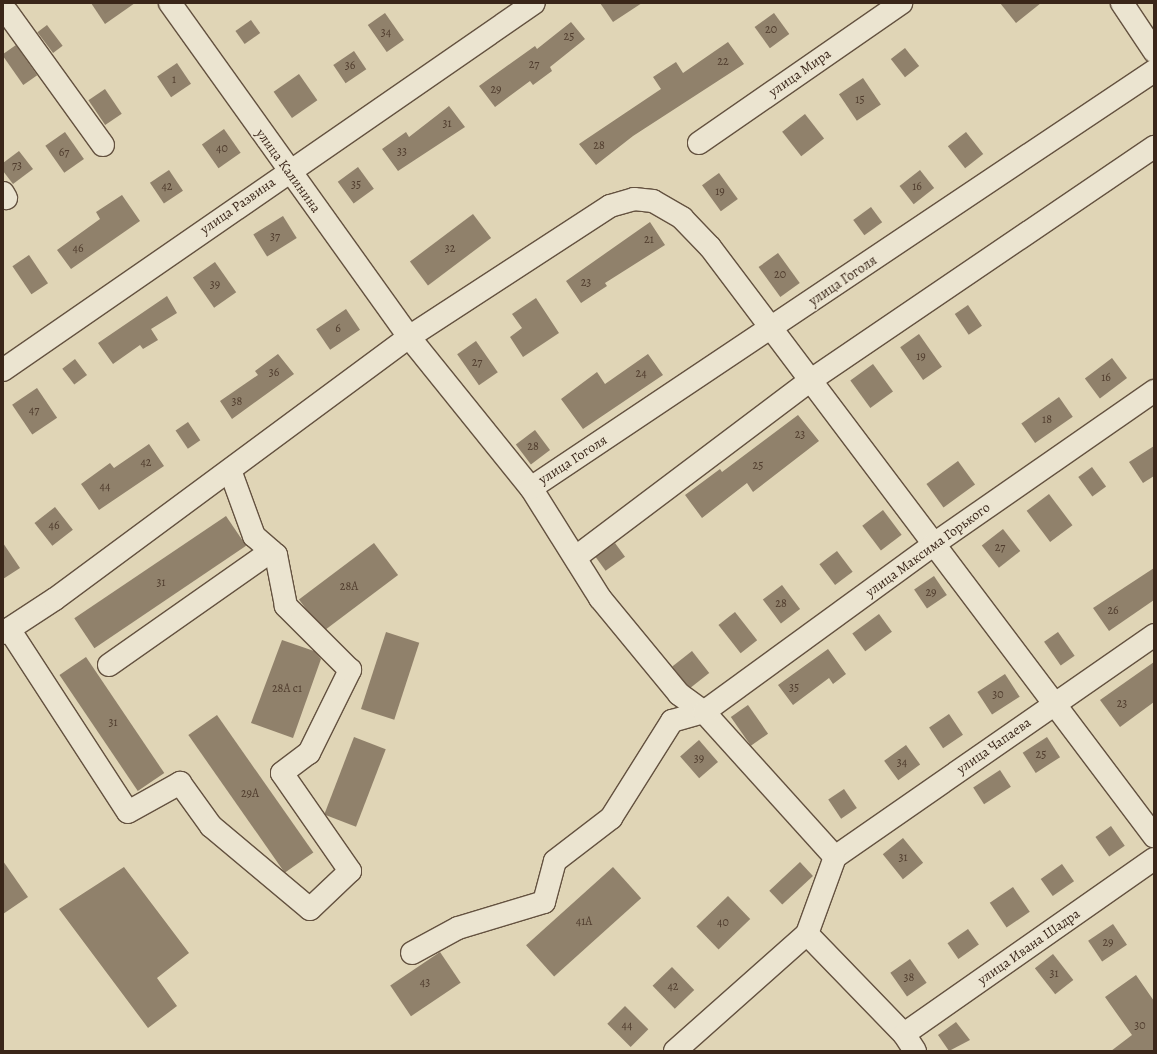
<!DOCTYPE html>
<html>
<head>
<meta charset="utf-8">
<style>
	body { margin:0 }
	#map { position:relative; width:1157px; height:1054px; overflow:hidden; background:#e0d5b6; font-family:Alegreya,serif }
	div>[style] { position:absolute }
	[style*='--x'] { left:calc(var(--x)*1px); top:calc(var(--y)*1px); width:calc(var(--w)*1px); rotate:calc(var(--a)*1deg) }
	.building>* { inset:0; background:#90816b; transform-origin:0 0 }
	.roads { filter:drop-shadow(1px 0 #645240) drop-shadow(-1px 0 #645240) drop-shadow(0 1px #645240) drop-shadow(0 -1px #645240) }
	.minor>* { height:22px; margin:-11px; padding:0 11px; transform-origin:11px; border-radius:11px; background:#ebe4d0 }
	span { translate:-50% -50%; white-space:nowrap; text-align:center; line-height:1.15; -webkit-text-stroke:3.5px #ebe4d0; paint-order:stroke }
	.number-label { font-size:12px; color:#503d2e }
	.number-label span { -webkit-text-stroke-width:0 }
	.street-label { font-size:14px; color:#3a2619 }
	.frame { position:absolute; inset:0; border:4px solid #3a2619; pointer-events:none }
</style>
</head>
<body>
<div id="map">
	<div class="building">
		<i style="clip-path:polygon(91px 3px,135px 3px,105px 24px)"></i>
		<i style="clip-path:polygon(600px 3px,642px 3px,613px 22px)"></i>
		<i style="clip-path:polygon(1000px 3px,1041px 3px,1016px 23px)"></i>
		<i style="left:385px;top:13px;width:33px;height:21px;rotate:55deg"></i>
		<i style="left:774px;top:13px;width:26px;height:24px;rotate:54deg"></i>
		<i style="left:251px;top:20px;width:16px;height:19px;rotate:55deg"></i>
		<i style="clip-path:polygon(571px 22px,585px 39px,550px 67px,552px 71px,533px 85px,530px 81px,495px 107px,479px 86px,535px 46px,537px 49px)"></i>
		<i style="left:47px;top:25px;width:26px;height:12px;rotate:53deg"></i>
		<i style="clip-path:polygon(728px 42px,744px 64px,633px 136px,596px 165px,579px 144px,661px 89px,653px 77px,676px 62px,683px 73px)"></i>
		<i style="left:16px;top:45px;width:37px;height:17px;rotate:55deg"></i>
		<i style="left:905px;top:48px;width:23px;height:18px;rotate:52deg"></i>
		<i style="left:354px;top:51px;width:22px;height:25px;rotate:56deg"></i>
		<i style="left:177px;top:63px;width:25px;height:24px;rotate:56deg"></i>
		<i style="left:299px;top:74px;width:32px;height:31px;rotate:55deg"></i>
		<i style="left:863px;top:78px;width:32px;height:29px;rotate:56deg"></i>
		<i style="left:105px;top:89px;width:30px;height:20px;rotate:56deg"></i>
		<i style="clip-path:polygon(449px 106px,465px 127px,398px 171px,382px 149px,406px 132px,409px 137px)"></i>
		<i style="left:805px;top:114px;width:31px;height:29px;rotate:52deg"></i>
		<i style="left:224px;top:129px;width:29px;height:27px;rotate:55deg"></i>
		<i style="left:65px;top:132px;width:33px;height:24px;rotate:55deg"></i>
		<i style="left:966px;top:132px;width:28px;height:23px;rotate:52deg"></i>
		<i style="clip-path:polygon(19px 151px,33px 169px,13px 184px,3px 171px,3px 163px)"></i>
		<i style="left:358px;top:167px;width:27px;height:25px;rotate:54deg"></i>
		<i style="left:169px;top:170px;width:25px;height:23px;rotate:56deg"></i>
		<i style="left:920px;top:170px;width:23px;height:26px;rotate:52deg"></i>
		<i style="left:719px;top:173px;width:32px;height:21px;rotate:54deg"></i>
		<i style="clip-path:polygon(122px 195px,140px 221px,71px 269px,57px 250px,100px 219px,96px 212px)"></i>
		<i style="left:871px;top:207px;width:19px;height:22px;rotate:54deg"></i>
		<i style="left:473px;top:214px;width:30px;height:79px;rotate:53deg"></i>
		<i style="left:283px;top:216px;width:26px;height:35px;rotate:58deg"></i>
		<i style="clip-path:polygon(650px 222px,665px 245px,605px 283px,607px 286px,581px 303px,566px 281px)"></i>
		<i style="left:778px;top:253px;width:37px;height:24px;rotate:54deg"></i>
		<i style="left:29px;top:255px;width:34px;height:20px;rotate:56deg"></i>
		<i style="left:215px;top:262px;width:37px;height:27px;rotate:55deg"></i>
		<i style="clip-path:polygon(167px 296px,177px 313px,151px 329px,158px 340px,143px 349px,140px 345px,113px 364px,98px 343px)"></i>
		<i style="clip-path:polygon(536px 298px,559px 333px,523px 357px,510px 337px,522px 328px,512px 314px)"></i>
		<i style="left:968px;top:305px;width:25px;height:16px;rotate:56deg"></i>
		<i style="left:346px;top:309px;width:25px;height:36px;rotate:56deg"></i>
		<i style="left:919px;top:334px;width:40px;height:23px;rotate:55deg"></i>
		<i style="left:476px;top:341px;width:38px;height:23px;rotate:55deg"></i>
		<i style="clip-path:polygon(278px 354px,294px 374px,232px 419px,220px 401px,258px 375px,255px 371px)"></i>
		<i style="clip-path:polygon(648px 354px,663px 375px,583px 429px,561px 399px,597px 372px,605px 384px)"></i>
		<i style="left:1112px;top:358px;width:25px;height:34px;rotate:53deg"></i>
		<i style="left:75px;top:359px;width:20px;height:16px;rotate:53deg"></i>
		<i style="left:873px;top:364px;width:34px;height:28px;rotate:54deg"></i>
		<i style="left:37px;top:388px;width:36px;height:30px;rotate:56deg"></i>
		<i style="left:1059px;top:397px;width:24px;height:46px;rotate:55deg"></i>
		<i style="clip-path:polygon(798px 415px,819px 441px,753px 492px,747px 483px,702px 518px,685px 495px,720px 469px,722px 472px)"></i>
		<i style="left:188px;top:422px;width:22px;height:15px;rotate:56deg"></i>
		<i style="left:535px;top:430px;width:25px;height:24px;rotate:53deg"></i>
		<i style="clip-path:polygon(149px 444px,164px 466px,99px 510px,81px 484px,110px 463px,114px 468px)"></i>
		<i style="clip-path:polygon(1154px 446px,1154px 476px,1143px 483px,1129px 462px)"></i>
		<i style="left:958px;top:461px;width:29px;height:39px;rotate:54deg"></i>
		<i style="left:1092px;top:467px;width:24px;height:17px;rotate:54deg"></i>
		<i style="left:1049px;top:494px;width:39px;height:28px;rotate:53deg"></i>
		<i style="left:55px;top:507px;width:29px;height:26px;rotate:52deg"></i>
		<i style="left:883px;top:510px;width:31px;height:26px;rotate:53deg"></i>
		<i style="left:226px;top:516px;width:36px;height:183px;rotate:56deg"></i>
		<i style="left:1003px;top:529px;width:28px;height:27px;rotate:52deg"></i>
		<i style="clip-path:polygon(3px 543px,20px 568px,3px 579px)"></i>
		<i style="left:374px;top:543px;width:40px;height:94px;rotate:53deg"></i>
		<i style="left:615px;top:543px;width:17px;height:24px;rotate:54deg"></i>
		<i style="left:837px;top:551px;width:26px;height:22px;rotate:53deg"></i>
		<i style="clip-path:polygon(1154px 568px,1154px 600px,1109px 631px,1093px 608px)"></i>
		<i style="left:934px;top:576px;width:23px;height:24px;rotate:56deg"></i>
		<i style="left:782px;top:585px;width:30px;height:24px;rotate:53deg"></i>
		<i style="left:735px;top:612px;width:36px;height:21px;rotate:52deg"></i>
		<i style="left:879px;top:614px;width:22px;height:33px;rotate:54deg"></i>
		<i style="left:386px;top:632px;width:35px;height:81px;rotate:18deg"></i>
		<i style="left:1058px;top:632px;width:29px;height:17px;rotate:55deg"></i>
		<i style="clip-path:polygon(282px 640px,314px 651px,321px 659px,293px 738px,251px 723px)"></i>
		<i style="clip-path:polygon(828px 649px,846px 674px,833px 684px,829px 678px,793px 705px,778px 685px)"></i>
		<i style="left:692px;top:651px;width:28px;height:25px;rotate:52deg"></i>
		<i style="left:86px;top:657px;width:140px;height:32px;rotate:56deg"></i>
		<i style="clip-path:polygon(1154px 662px,1154px 702px,1120px 727px,1100px 700px)"></i>
		<i style="left:1005px;top:674px;width:27px;height:33px;rotate:57deg"></i>
		<i style="left:748px;top:705px;width:35px;height:21px;rotate:55deg"></i>
		<i style="left:949px;top:714px;width:25px;height:24px;rotate:56deg"></i>
		<i style="left:217px;top:715px;width:168px;height:35px;rotate:55deg"></i>
		<i style="left:354px;top:737px;width:34px;height:83px;rotate:21deg"></i>
		<i style="left:1047px;top:737px;width:24px;height:29px;rotate:57deg"></i>
		<i style="left:699px;top:740px;width:29px;height:25px;rotate:49deg"></i>
		<i style="left:906px;top:745px;width:24px;height:27px;rotate:54deg"></i>
		<i style="left:1000px;top:770px;width:20px;height:32px;rotate:57deg"></i>
		<i style="left:844px;top:789px;width:23px;height:19px;rotate:56deg"></i>
		<i style="left:1111px;top:826px;width:24px;height:19px;rotate:55deg"></i>
		<i style="left:903px;top:838px;width:32px;height:26px;rotate:51deg"></i>
		<i style="clip-path:polygon(3px 861px,28px 897px,3px 914px)"></i>
		<i style="left:800px;top:862px;width:19px;height:42px;rotate:47deg"></i>
		<i style="left:1062px;top:864px;width:21px;height:26px;rotate:55deg"></i>
		<i style="clip-path:polygon(124px 867px,189px 953px,157px 978px,177px 1006px,148px 1028px,59px 909px)"></i>
		<i style="left:613px;top:867px;width:42px;height:117px;rotate:48deg"></i>
		<i style="left:1013px;top:887px;width:30px;height:28px;rotate:56deg"></i>
		<i style="left:728px;top:896px;width:32px;height:44px;rotate:46deg"></i>
		<i style="left:1113px;top:924px;width:25px;height:30px;rotate:56deg"></i>
		<i style="left:968px;top:929px;width:19px;height:25px;rotate:55deg"></i>
		<i style="left:440px;top:952px;width:37px;height:60px;rotate:56deg"></i>
		<i style="left:1053px;top:954px;width:33px;height:23px;rotate:52deg"></i>
		<i style="left:910px;top:959px;width:29px;height:24px;rotate:55deg"></i>
		<i style="left:672px;top:967px;width:32px;height:27px;rotate:46deg"></i>
		<i style="clip-path:polygon(1136px 975px,1154px 1001px,1154px 1051px,1111px 1051px,1132px 1035px,1105px 997px)"></i>
		<i style="left:625px;top:1006px;width:33px;height:25px;rotate:45deg"></i>
		<i style="clip-path:polygon(956px 1022px,970px 1040px,949px 1051px,938px 1035px)"></i>
	</div>
	<div class="roads">
		<div class="minor">
			<i style="--x:170;--y:3;--w:411;--a:54.4"></i>
			<i style="--x:409;--y:337;--w:194;--a:51.1"></i>
			<i style="--x:531;--y:488;--w:130;--a:57.9"></i>
			<i style="--x:600;--y:598;--w:124;--a:50.5"></i>
			<i style="--x:679;--y:694;--w:31;--a:36"></i>
			<i style="--x:704;--y:712;--w:195;--a:47.9"></i>
			<i style="--x:1122;--y:3;--w:58;--a:56.3"></i>
			<i style="--x:7;--y:12;--w:164;--a:54.2"></i>
			<i style="--x:699;--y:143;--w:246;--a:-34.7"></i>
			<i style="--x:3;--y:193;--w:6;--a:59"></i>
			<i style="--x:3;--y:370;--w:645;--a:-34.65"></i>
			<i style="--x:531;--y:488;--w:750;--a:-33.8"></i>
			<i style="--x:576;--y:557;--w:294;--a:-37"></i>
			<i style="--x:811;--y:380;--w:415;--a:-34.2"></i>
			<i style="--x:9;--y:629;--w:218;--a:57"></i>
			<i style="--x:128;--y:812;--w:60;--a:-29.1"></i>
			<i style="--x:180;--y:783;--w:53;--a:54.2"></i>
			<i style="--x:211;--y:826;--w:129;--a:40"></i>
			<i style="--x:310;--y:909;--w:55;--a:-43.5"></i>
			<i style="--x:350;--y:871;--w:119;--a:-124.8"></i>
			<i style="--x:282;--y:773;--w:34;--a:-37"></i>
			<i style="--x:309;--y:753;--w:93;--a:-63.7"></i>
			<i style="--x:350;--y:670;--w:91;--a:-135"></i>
			<i style="--x:286;--y:606;--w:52;--a:-101.1"></i>
			<i style="--x:276;--y:555;--w:29;--a:-139"></i>
			<i style="--x:254;--y:536;--w:70;--a:-110"></i>
			<i style="--x:3;--y:633;--w:62;--a:-33.2"></i>
			<i style="--x:55;--y:599;--w:440;--a:-36.5"></i>
			<i style="--x:409;--y:337;--w:240;--a:-33.1"></i>
			<i style="--x:610;--y:206;--w:25;--a:-16"></i>
			<i style="--x:634;--y:199;--w:19;--a:6"></i>
			<i style="--x:653;--y:201;--w:34;--a:30"></i>
			<i style="--x:682;--y:218;--w:40;--a:46"></i>
			<i style="--x:710;--y:247;--w:738;--a:52.99"></i>
			<i style="--x:109;--y:665;--w:198;--a:-35.1"></i>
			<i style="--x:835;--y:857;--w:389;--a:-34.8"></i>
			<i style="--x:835;--y:857;--w:82;--a:110"></i>
			<i style="--x:807;--y:934;--w:139;--a:45.9"></i>
			<i style="--x:904;--y:1034;--w:20;--a:57"></i>
			<i style="--x:412;--y:953;--w:52;--a:-28.5"></i>
			<i style="--x:458;--y:928;--w:90;--a:-16.8"></i>
			<i style="--x:544;--y:902;--w:42;--a:-75"></i>
			<i style="--x:555;--y:861;--w:71;--a:-37.5"></i>
			<i style="--x:611;--y:818;--w:115;--a:-57.8"></i>
			<i style="--x:672;--y:721;--w:33;--a:-16"></i>
			<i style="--x:704;--y:712;--w:285;--a:-36.1"></i>
			<i style="--x:934;--y:544;--w:268;--a:-34.8"></i>
			<i style="--x:904;--y:1034;--w:305;--a:-35"></i>
			<i style="--x:675;--y:1051;--w:176;--a:-41.6"></i>
		</div>
	</div>
	<div class="number-label">
		<span style="left:771px;top:30px">20</span>
		<span style="left:386px;top:33px">34</span>
		<span style="left:569px;top:37px">25</span>
		<span style="left:723px;top:62px">22</span>
		<span style="left:534px;top:65px">27</span>
		<span style="left:350px;top:66px">36</span>
		<span style="left:174px;top:80px">1</span>
		<span style="left:496px;top:90px">29</span>
		<span style="left:860px;top:100px">15</span>
		<span style="left:447px;top:124px">31</span>
		<span style="left:599px;top:146px">28</span>
		<span style="left:222px;top:149px">40</span>
		<span style="left:402px;top:152px">33</span>
		<span style="left:64px;top:153px">67</span>
		<span style="left:17px;top:166px">73</span>
		<span style="left:356px;top:185px">35</span>
		<span style="left:167px;top:187px">42</span>
		<span style="left:917px;top:187px">16</span>
		<span style="left:720px;top:192px">19</span>
		<span style="left:275px;top:237px">37</span>
		<span style="left:649px;top:240px">21</span>
		<span style="left:78px;top:249px">46</span>
		<span style="left:450px;top:249px">32</span>
		<span style="left:780px;top:275px">20</span>
		<span style="left:586px;top:283px">23</span>
		<span style="left:215px;top:285px">39</span>
		<span style="left:338px;top:329px">6</span>
		<span style="left:921px;top:357px">19</span>
		<span style="left:477px;top:363px">27</span>
		<span style="left:274px;top:373px">36</span>
		<span style="left:641px;top:374px">24</span>
		<span style="left:1106px;top:378px">16</span>
		<span style="left:237px;top:402px">38</span>
		<span style="left:34px;top:411px">47</span>
		<span style="left:1047px;top:420px">18</span>
		<span style="left:800px;top:435px">23</span>
		<span style="left:533px;top:447px">28</span>
		<span style="left:146px;top:463px">42</span>
		<span style="left:758px;top:466px">25</span>
		<span style="left:105px;top:487px">44</span>
		<span style="left:54px;top:526px">46</span>
		<span style="left:1000px;top:548px">27</span>
		<span style="left:161px;top:583px">31</span>
		<span style="left:349px;top:587px">28А</span>
		<span style="left:931px;top:593px">29</span>
		<span style="left:781px;top:604px">28</span>
		<span style="left:1113px;top:611px">26</span>
		<span style="left:794px;top:688px">35</span>
		<span style="left:287px;top:689px">28А с1</span>
		<span style="left:998px;top:695px">30</span>
		<span style="left:1122px;top:704px">23</span>
		<span style="left:113px;top:723px">31</span>
		<span style="left:1041px;top:755px">25</span>
		<span style="left:699px;top:759px">39</span>
		<span style="left:902px;top:763px">34</span>
		<span style="left:250px;top:794px">29А</span>
		<span style="left:903px;top:858px">31</span>
		<span style="left:584px;top:922px">41А</span>
		<span style="left:723px;top:923px">40</span>
		<span style="left:1108px;top:943px">29</span>
		<span style="left:1054px;top:974px">31</span>
		<span style="left:909px;top:978px">38</span>
		<span style="left:425px;top:983px">43</span>
		<span style="left:673px;top:987px">42</span>
		<span style="left:627px;top:1026px">44</span>
		<span style="left:1140px;top:1026px">30</span>
	</div>
	<div class="street-label">
		<span style="left:800px;top:73px;rotate:-35deg">улица Мира</span>
		<span style="left:288px;top:171px;rotate:54deg">улица Калинина</span>
		<span style="left:238px;top:206px;rotate:-35deg">улица Развина</span>
		<span style="left:843px;top:281px;rotate:-34deg">улица Гоголя</span>
		<span style="left:573px;top:460px;rotate:-33deg">улица Гоголя</span>
		<span style="left:928px;top:550px;rotate:-36deg">улица Максима Горького</span>
		<span style="left:994px;top:746px;rotate:-35deg">улица Чапаева</span>
		<span style="left:1029px;top:947px;rotate:-35deg">улица Ивана Шадра</span>
	</div>
	<div class="frame"></div>
</div>
</body>
</html>
